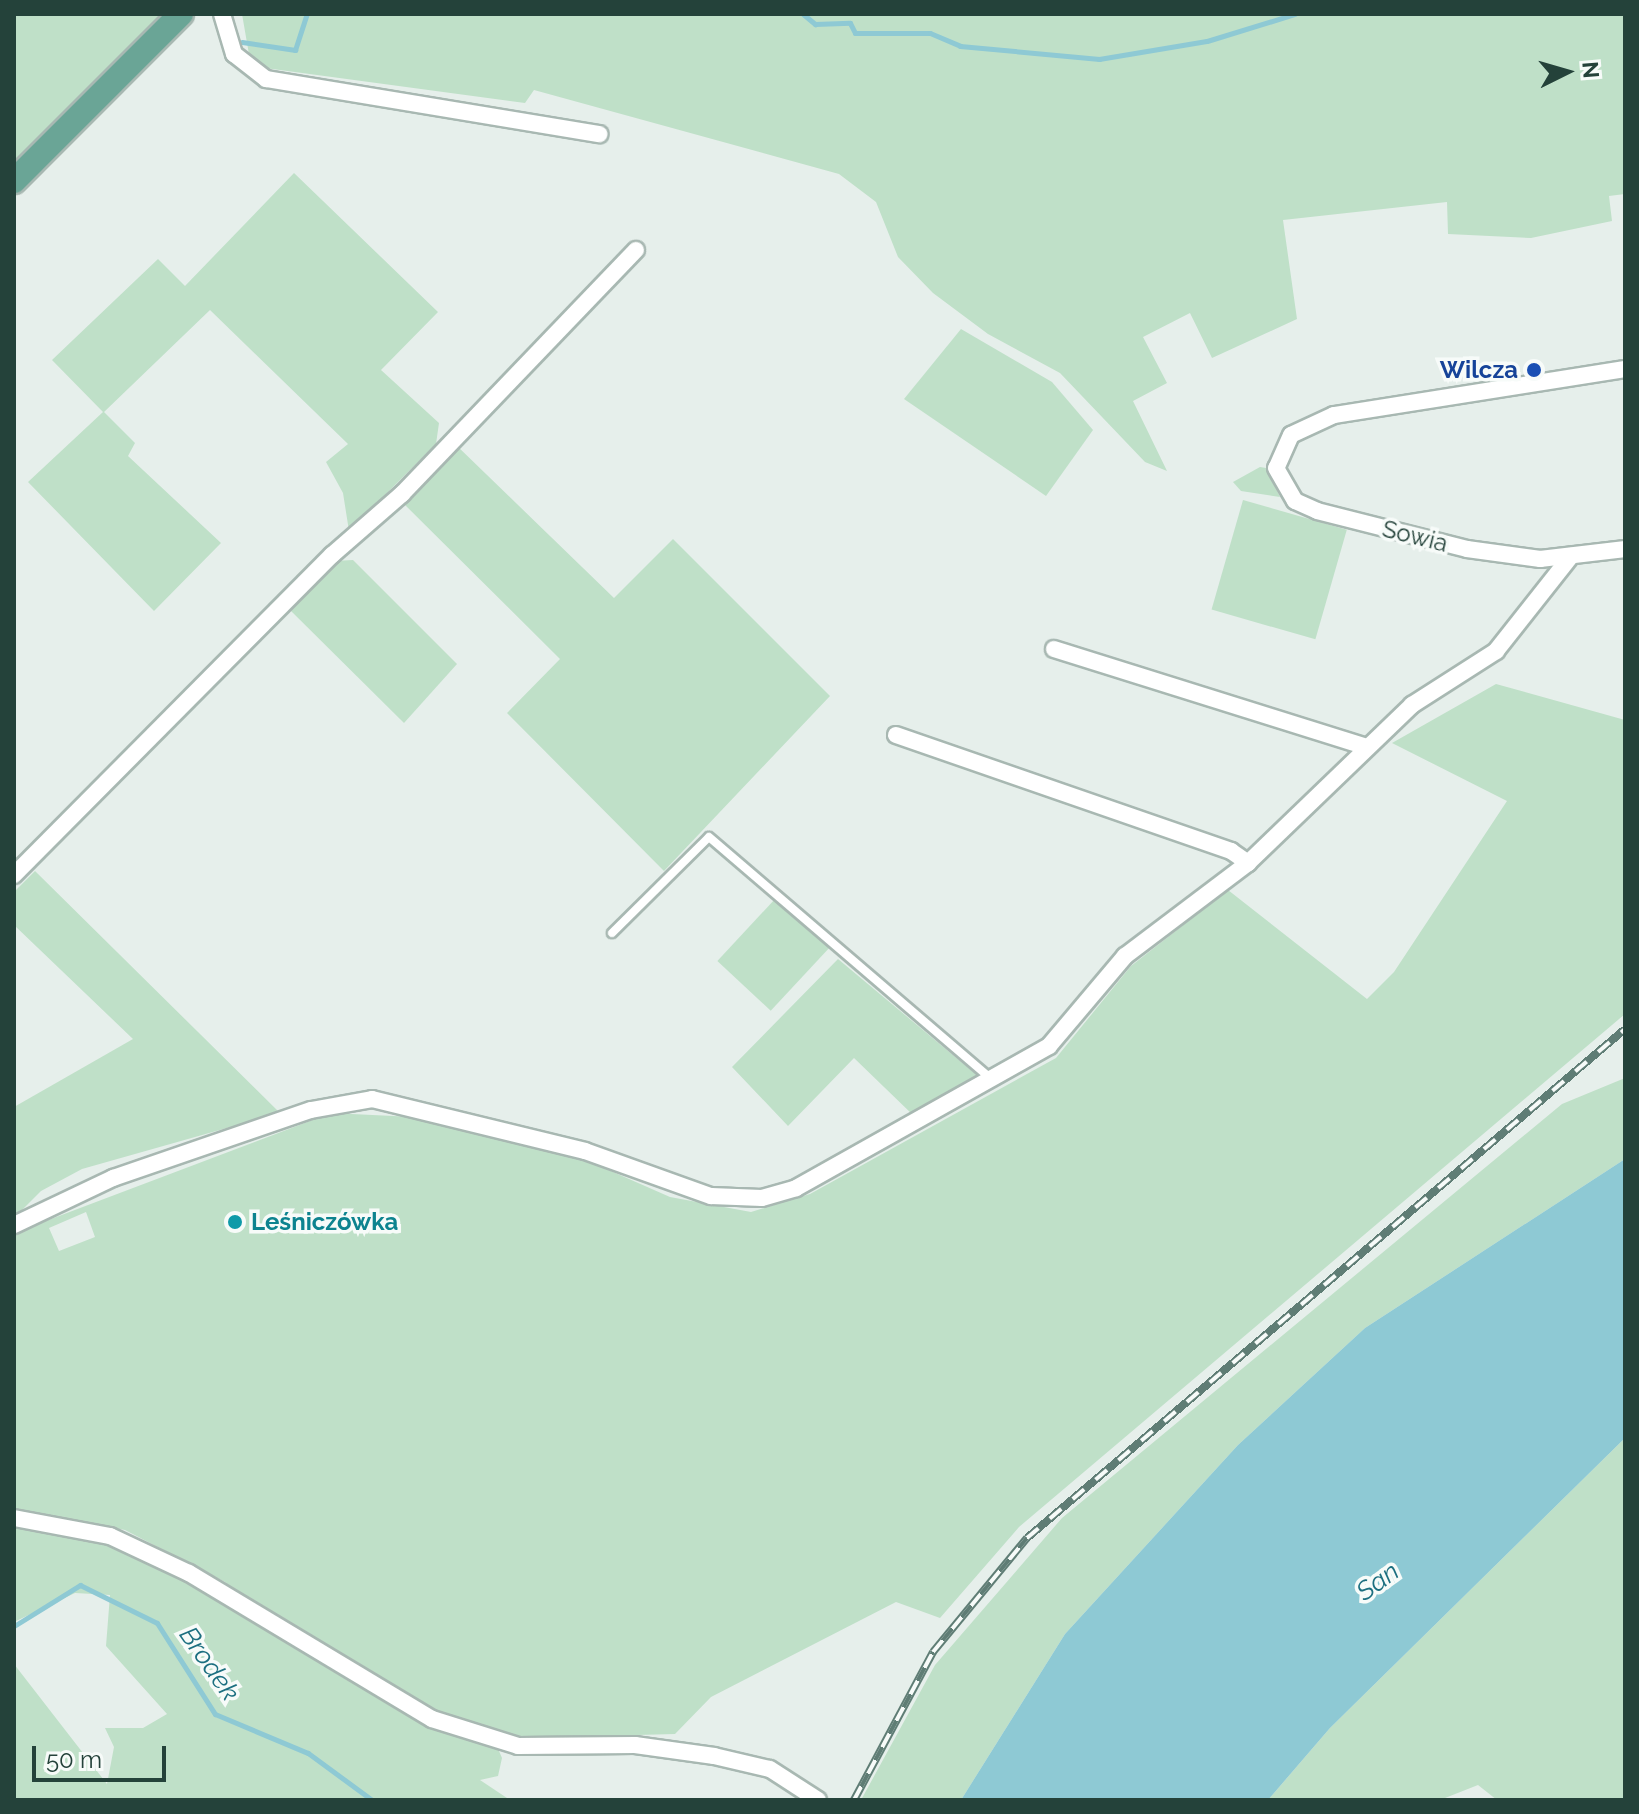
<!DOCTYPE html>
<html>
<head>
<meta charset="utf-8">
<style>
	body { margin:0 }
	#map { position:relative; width:1639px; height:1814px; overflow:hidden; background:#e6efeb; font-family:Raleway,sans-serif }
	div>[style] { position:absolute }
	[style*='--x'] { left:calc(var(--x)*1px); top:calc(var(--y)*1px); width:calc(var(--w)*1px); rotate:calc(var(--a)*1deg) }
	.green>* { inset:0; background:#bfe0c8; transform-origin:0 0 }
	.water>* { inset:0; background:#8ec9d4 }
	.stream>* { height:5px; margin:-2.5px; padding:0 2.5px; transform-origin:2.5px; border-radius:2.5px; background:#8ec9d4 }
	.roads { filter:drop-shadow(2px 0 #a8b8b2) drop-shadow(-2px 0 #a8b8b2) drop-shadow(0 2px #a8b8b2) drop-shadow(0 -2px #a8b8b2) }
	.service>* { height:8px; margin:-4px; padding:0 4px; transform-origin:4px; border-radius:4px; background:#fff }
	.minor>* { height:16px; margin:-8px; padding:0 8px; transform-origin:8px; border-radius:8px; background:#fff }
	.primary>* { height:24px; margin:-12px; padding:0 12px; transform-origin:12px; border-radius:12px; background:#6aa596 }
	.rail>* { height:8px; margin-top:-4px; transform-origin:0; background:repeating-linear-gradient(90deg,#f7fbf9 0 15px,#5f7d75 0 30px); box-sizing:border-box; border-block:2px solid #5f7d75 }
	.dots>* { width:22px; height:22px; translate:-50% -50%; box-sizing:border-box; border:4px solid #f7fbf9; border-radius:50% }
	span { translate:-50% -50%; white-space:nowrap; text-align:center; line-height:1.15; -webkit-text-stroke:7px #f7fbf9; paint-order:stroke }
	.transit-label { font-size:24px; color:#164399; font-weight:700 }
	.right { translate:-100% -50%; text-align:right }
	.street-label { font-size:24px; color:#24423a }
	.culture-label { font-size:24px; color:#0d838f; font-weight:700 }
	.left { translate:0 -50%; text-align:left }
	.water-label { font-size:26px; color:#1c6f80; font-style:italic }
	.frame { position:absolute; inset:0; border:16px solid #24423a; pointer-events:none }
	.north { position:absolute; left:1527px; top:32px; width:80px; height:80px; -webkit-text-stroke:6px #f7fbf9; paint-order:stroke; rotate:85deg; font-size:22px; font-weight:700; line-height:32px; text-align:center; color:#24423a }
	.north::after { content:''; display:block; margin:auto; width:28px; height:36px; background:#24423a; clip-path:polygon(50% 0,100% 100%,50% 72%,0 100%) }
	.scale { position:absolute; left:32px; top:1746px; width:134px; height:36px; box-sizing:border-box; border:4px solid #24423a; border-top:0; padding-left:10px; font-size:24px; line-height:28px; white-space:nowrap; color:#24423a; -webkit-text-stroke:6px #f7fbf9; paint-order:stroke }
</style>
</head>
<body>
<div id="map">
	<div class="green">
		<i style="clip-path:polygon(14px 14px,164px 14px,14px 163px)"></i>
		<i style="clip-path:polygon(242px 14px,1625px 14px,1625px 194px,1609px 196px,1612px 221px,1531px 238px,1448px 234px,1447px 202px,1283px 220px,1297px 319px,1212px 358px,1190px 313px,1143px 337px,1167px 383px,1133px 401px,1167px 471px,1145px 462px,1060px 373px,988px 334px,933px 293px,898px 257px,876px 202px,839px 174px,534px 90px,525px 103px,251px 66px)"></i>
		<i style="clip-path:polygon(294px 173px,438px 312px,381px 370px,439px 423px,436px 444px,349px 531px,343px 493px,326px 462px,348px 444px,210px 310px,104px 412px,135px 443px,128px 456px,221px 543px,154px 611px,28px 482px,103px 412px,52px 360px,158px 259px,185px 286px)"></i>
		<i style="clip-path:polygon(961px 329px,1052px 382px,1093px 430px,1046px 496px,904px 399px)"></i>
		<i style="clip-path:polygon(454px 443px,614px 598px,673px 539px,830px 696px,664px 871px,507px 713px,560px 659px,402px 502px)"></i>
		<i style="clip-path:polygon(1260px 467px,1266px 468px,1280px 497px,1241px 491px,1233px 482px)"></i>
		<i style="left:1243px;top:500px;width:108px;height:114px;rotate:16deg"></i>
		<i style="clip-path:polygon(353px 560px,457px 664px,404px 723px,289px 609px,334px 561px)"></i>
		<i style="clip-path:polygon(evenodd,1496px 684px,1625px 720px,1625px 1014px,1019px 1527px,940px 1618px,896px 1602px,711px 1697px,675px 1734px,523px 1738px,490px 1730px,502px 1758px,498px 1776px,480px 1780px,510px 1800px,14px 1800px,14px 1664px,107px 1784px,114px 1747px,105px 1728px,143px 1728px,167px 1714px,106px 1646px,110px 1595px,75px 1593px,14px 1622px,14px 1524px,90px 1536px,227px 1583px,125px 1530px,14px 1509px,14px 1233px,331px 1113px,414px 1117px,514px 1141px,579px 1157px,670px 1197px,751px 1212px,810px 1194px,1056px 1058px,1131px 966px,1228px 890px,1367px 999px,1394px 972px,1507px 801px,1392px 743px,1496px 684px,86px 1212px,95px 1237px,59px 1251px,49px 1228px,86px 1212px)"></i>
		<i style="clip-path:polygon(35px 871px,280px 1113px,82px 1169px,41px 1191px,14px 1218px,14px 1107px,133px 1039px,14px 925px,14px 892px)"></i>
		<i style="left:776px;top:898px;width:73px;height:86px;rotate:43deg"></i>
		<i style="clip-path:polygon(838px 959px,978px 1076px,914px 1116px,854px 1058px,788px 1126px,732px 1067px)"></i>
		<i style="clip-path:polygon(1625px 1078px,1625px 1159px,1365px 1328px,1238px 1445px,1065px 1634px,961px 1800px,861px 1800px,935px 1665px,1062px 1518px,1562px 1104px)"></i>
		<i style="clip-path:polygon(1625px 1438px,1625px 1800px,1497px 1800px,1478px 1785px,1440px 1800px,1268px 1800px,1330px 1728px)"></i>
	</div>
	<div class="water">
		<i style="clip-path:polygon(1625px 1159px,1625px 1438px,1330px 1728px,1268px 1800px,961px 1800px,1065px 1634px,1238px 1445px,1365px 1328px)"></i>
	</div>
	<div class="stream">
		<i style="--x:803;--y:14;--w:16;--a:40"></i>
		<i style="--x:815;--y:24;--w:35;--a:-2"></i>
		<i style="--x:850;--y:23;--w:11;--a:63"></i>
		<i style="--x:855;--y:33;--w:75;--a:0"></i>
		<i style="--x:930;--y:33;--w:33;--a:23"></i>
		<i style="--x:960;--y:46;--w:140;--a:5.3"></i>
		<i style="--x:1099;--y:59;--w:109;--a:-9.5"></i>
		<i style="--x:1207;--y:41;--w:92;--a:-17.1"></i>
		<i style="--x:242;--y:42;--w:54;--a:8.6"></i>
		<i style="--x:295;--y:50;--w:38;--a:-72"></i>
		<i style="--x:14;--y:1626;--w:78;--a:-31.8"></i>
		<i style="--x:80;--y:1585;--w:86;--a:26.3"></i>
		<i style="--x:157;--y:1623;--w:108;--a:57.5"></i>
		<i style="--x:215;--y:1714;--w:101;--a:22.8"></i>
		<i style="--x:308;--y:1753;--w:79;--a:36.3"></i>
	</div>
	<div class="roads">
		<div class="service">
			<i style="--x:612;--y:933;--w:136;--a:-44.7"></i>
			<i style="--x:709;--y:837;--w:370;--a:40.6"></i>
		</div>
		<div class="minor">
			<i style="--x:222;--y:14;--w:42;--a:73.3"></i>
			<i style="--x:234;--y:54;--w:41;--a:38"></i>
			<i style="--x:266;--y:79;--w:338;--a:9.4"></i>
			<i style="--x:1625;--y:369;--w:295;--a:171"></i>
			<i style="--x:1334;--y:415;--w:47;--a:155.1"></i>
			<i style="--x:1291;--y:435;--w:36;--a:114"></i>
			<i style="--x:1276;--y:468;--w:38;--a:60"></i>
			<i style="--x:1295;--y:501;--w:24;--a:24"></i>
			<i style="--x:1317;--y:511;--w:155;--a:14.2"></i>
			<i style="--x:1467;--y:549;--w:74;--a:7.8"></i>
			<i style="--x:1540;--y:559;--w:86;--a:-6.7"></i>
			<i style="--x:1054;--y:649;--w:327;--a:17.4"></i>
			<i style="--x:896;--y:735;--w:355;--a:19.1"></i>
			<i style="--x:1231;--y:851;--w:21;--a:35"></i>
			<i style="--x:14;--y:875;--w:451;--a:-45.2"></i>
			<i style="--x:332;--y:555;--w:93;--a:-41.1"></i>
			<i style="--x:402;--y:494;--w:338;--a:-46.2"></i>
			<i style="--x:14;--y:1225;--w:110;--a:-25.4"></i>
			<i style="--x:113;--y:1178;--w:209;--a:-19"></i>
			<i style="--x:311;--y:1110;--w:62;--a:-10.2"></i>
			<i style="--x:372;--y:1099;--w:219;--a:13.7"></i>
			<i style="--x:585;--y:1151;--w:134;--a:19.7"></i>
			<i style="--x:711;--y:1196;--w:51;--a:2.2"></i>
			<i style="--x:762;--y:1198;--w:35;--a:-16"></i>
			<i style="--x:796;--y:1188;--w:290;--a:-29.3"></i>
			<i style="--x:1049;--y:1046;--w:118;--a:-49.8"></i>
			<i style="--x:1125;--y:956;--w:154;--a:-37.1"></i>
			<i style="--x:1248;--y:863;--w:228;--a:-43.9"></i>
			<i style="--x:1412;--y:705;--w:100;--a:-32.7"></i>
			<i style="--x:1496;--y:651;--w:121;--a:-51.7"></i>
			<i style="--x:14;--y:1518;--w:98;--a:10.6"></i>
			<i style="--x:110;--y:1536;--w:87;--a:25.1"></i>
			<i style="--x:189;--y:1573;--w:283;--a:31"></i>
			<i style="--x:432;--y:1719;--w:90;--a:17.4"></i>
			<i style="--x:518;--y:1746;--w:117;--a:-0.5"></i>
			<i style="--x:635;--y:1745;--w:80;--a:7.9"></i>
			<i style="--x:714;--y:1756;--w:57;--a:13.1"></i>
			<i style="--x:770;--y:1769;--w:57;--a:32.9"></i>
		</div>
		<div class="primary">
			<i style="--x:14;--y:181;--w:236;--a:-45"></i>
		</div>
	</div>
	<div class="rail">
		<i style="--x:854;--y:1800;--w:168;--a:-61.9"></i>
		<i style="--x:933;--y:1652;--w:148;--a:-50.5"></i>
		<i style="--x:1027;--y:1538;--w:785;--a:-40.4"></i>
	</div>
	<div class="dots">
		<i style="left:1534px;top:370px;background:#1a4fb4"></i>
		<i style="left:235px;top:1222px;background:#0f9aa8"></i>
	</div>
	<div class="transit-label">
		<span class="right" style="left:1518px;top:370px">Wilcza</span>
	</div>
	<div class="street-label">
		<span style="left:1415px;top:536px;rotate:14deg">Sowia</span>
	</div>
	<div class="culture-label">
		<span class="left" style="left:251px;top:1222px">Leśniczówka</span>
	</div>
	<div class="water-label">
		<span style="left:1378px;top:1582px;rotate:-36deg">San</span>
		<span style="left:209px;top:1664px;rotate:55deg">Brodek</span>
	</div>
	<div class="frame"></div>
	<div class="north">N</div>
	<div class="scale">50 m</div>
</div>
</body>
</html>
